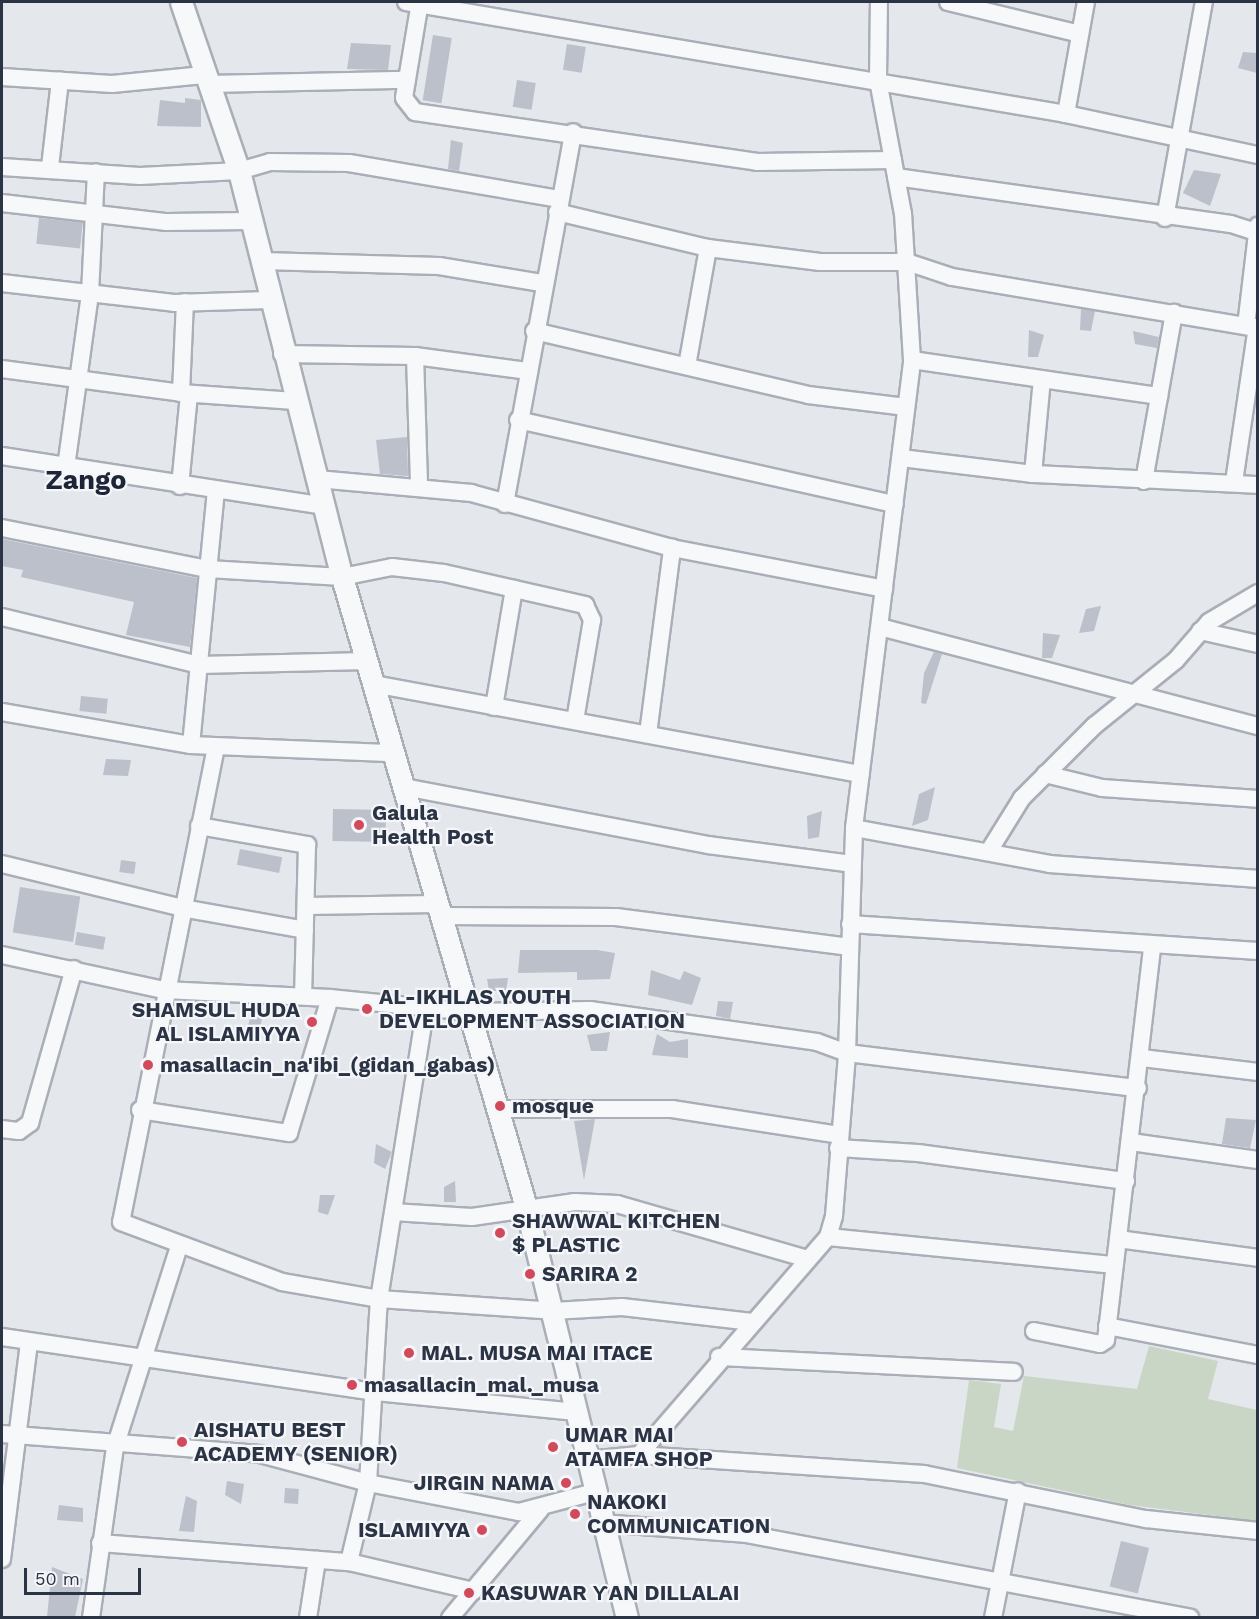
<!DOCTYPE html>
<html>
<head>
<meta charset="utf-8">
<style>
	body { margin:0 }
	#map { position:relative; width:1259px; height:1619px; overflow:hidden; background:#e4e7ec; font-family:"Work Sans",sans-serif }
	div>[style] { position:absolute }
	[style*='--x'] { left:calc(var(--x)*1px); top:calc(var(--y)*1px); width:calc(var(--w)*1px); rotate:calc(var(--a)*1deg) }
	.green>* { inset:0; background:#c9d6c5 }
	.building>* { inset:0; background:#bbc0ca; transform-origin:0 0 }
	.roads { filter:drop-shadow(2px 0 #a9aeb7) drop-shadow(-2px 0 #a9aeb7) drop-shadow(0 2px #a9aeb7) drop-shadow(0 -2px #a9aeb7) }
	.minor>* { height:16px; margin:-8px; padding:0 8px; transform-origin:8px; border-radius:8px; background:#f7f8fa }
	.tertiary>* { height:21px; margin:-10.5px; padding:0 10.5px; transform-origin:10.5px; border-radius:10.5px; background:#f7f8fa }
	.dots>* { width:16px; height:16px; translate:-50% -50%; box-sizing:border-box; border:3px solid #f4f6f9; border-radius:50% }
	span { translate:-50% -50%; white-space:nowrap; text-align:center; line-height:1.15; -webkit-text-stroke:4.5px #f4f6f9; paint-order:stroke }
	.poi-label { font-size:21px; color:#2b3445; font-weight:700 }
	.left { translate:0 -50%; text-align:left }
	.right { translate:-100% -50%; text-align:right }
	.district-label { font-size:27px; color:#1d2536; font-weight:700 }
	.frame { position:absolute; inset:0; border:3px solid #2b3445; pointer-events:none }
	.scale { position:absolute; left:24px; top:1568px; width:117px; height:27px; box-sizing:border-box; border:3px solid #2b3445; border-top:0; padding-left:8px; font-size:18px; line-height:21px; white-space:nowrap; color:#2b3445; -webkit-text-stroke:4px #f4f6f9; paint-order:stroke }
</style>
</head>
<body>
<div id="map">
	<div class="green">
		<i style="clip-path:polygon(1149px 1346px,1218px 1361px,1208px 1399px,1257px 1410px,1257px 1521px,1130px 1505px,957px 1468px,969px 1380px,1001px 1384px,994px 1427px,1013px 1431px,1024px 1376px,1137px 1389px)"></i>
	</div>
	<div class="building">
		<i style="left:433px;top:35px;width:19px;height:66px;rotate:9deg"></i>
		<i style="clip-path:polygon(351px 43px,391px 45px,388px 70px,347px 69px)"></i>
		<i style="left:567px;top:44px;width:19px;height:26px;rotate:9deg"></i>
		<i style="clip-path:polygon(1243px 52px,1257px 53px,1257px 73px,1238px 68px)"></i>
		<i style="left:517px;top:80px;width:19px;height:27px;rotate:9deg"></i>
		<i style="clip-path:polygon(185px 98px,201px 100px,201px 127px,157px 126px,160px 100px,185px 103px)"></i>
		<i style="clip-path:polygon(451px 140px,463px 143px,459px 171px,448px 169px)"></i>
		<i style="clip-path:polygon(1194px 170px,1221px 174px,1210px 206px,1183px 193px)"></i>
		<i style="left:39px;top:218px;width:44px;height:26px;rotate:6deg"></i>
		<i style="clip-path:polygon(1081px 309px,1095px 311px,1091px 331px,1080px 330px)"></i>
		<i style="clip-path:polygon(1029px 330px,1044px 335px,1038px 357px,1028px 357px)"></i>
		<i style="clip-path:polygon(1133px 331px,1159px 337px,1157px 348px,1135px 344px)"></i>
		<i style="clip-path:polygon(407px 437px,408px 476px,380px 474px,376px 440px)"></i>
		<i style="clip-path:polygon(2px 539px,197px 578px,190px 647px,126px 635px,134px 602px,21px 577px,23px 570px,2px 566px)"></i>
		<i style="clip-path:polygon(1101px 606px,1094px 631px,1079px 633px,1086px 609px)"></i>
		<i style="clip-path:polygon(1043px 633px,1060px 635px,1052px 658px,1042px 658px)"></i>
		<i style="clip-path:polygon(934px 652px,942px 654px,926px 704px,921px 703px,924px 673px)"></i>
		<i style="left:81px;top:696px;width:27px;height:15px;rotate:6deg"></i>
		<i style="clip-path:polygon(106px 759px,131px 760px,128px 776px,103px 775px)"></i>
		<i style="clip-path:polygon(935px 787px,928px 820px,912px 826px,919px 794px)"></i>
		<i style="left:333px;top:809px;width:53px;height:32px;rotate:1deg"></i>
		<i style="clip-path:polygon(822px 811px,819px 837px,808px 839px,807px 816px)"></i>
		<i style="left:240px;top:849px;width:43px;height:16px;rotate:11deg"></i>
		<i style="left:121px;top:860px;width:15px;height:12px;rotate:8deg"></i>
		<i style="left:20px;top:887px;width:61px;height:46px;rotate:9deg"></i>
		<i style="left:77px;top:932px;width:29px;height:13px;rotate:10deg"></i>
		<i style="clip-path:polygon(520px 950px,597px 950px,615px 953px,610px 979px,577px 980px,577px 972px,518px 973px)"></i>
		<i style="clip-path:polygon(651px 970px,680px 980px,684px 971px,701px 978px,692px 1005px,648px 995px)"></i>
		<i style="clip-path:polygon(508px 978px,506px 991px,489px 991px,487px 979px)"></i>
		<i style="clip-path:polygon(718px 1001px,733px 1002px,730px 1019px,716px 1016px)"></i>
		<i style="left:251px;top:1014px;width:12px;height:16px;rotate:14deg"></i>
		<i style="clip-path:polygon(610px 1032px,607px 1051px,591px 1051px,587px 1035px)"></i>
		<i style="clip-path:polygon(657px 1034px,670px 1042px,688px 1039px,688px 1058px,652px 1055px)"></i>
		<i style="clip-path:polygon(1226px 1118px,1256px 1120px,1250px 1148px,1222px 1144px)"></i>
		<i style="clip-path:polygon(595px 1119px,584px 1180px,574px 1121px)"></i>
		<i style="clip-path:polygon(376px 1144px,392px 1152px,385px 1169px,374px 1163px)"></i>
		<i style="clip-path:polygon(455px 1181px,456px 1202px,444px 1202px,444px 1187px)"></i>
		<i style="clip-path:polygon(320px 1195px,335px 1195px,328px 1215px,318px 1212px)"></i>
		<i style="clip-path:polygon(227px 1481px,244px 1484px,241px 1504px,225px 1495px)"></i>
		<i style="left:285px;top:1488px;width:14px;height:15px;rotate:4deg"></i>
		<i style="clip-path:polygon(186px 1496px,197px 1501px,194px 1532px,179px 1531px)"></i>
		<i style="clip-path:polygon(59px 1505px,83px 1508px,83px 1522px,57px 1520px)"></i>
		<i style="left:1121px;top:1541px;width:29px;height:47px;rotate:14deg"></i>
		<i style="clip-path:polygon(52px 1567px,83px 1579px,75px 1617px,47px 1617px)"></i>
	</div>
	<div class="roads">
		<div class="minor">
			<i style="--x:406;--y:2;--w:669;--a:9.63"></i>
			<i style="--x:1066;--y:114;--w:196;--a:12.1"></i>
			<i style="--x:420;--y:2;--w:97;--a:99.5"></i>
			<i style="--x:404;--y:98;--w:18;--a:52"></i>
			<i style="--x:415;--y:112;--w:346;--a:8.3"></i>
			<i style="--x:757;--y:162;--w:136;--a:-0.8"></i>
			<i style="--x:948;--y:2;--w:136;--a:13.6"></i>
			<i style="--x:2;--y:77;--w:110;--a:3.6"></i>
			<i style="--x:112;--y:84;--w:92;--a:-5.6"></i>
			<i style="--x:208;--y:84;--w:199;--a:-1.2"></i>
			<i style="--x:1066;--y:114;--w:114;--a:-79.9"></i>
			<i style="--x:2;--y:167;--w:138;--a:3.7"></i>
			<i style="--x:140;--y:176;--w:99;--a:-2.9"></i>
			<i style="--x:239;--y:171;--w:32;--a:-16"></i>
			<i style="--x:270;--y:162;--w:79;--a:0.7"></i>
			<i style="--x:349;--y:163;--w:214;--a:9.7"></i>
			<i style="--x:50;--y:167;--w:87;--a:-83.4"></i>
			<i style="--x:896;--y:177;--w:338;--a:8"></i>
			<i style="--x:1231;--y:224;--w:28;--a:18"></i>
			<i style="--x:2;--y:203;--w:166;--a:6.6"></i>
			<i style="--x:167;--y:222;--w:83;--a:-0.7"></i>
			<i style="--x:557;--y:212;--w:155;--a:13.4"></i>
			<i style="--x:708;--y:248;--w:113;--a:7.1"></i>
			<i style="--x:820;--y:262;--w:87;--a:0"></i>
			<i style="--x:907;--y:262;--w:47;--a:18.4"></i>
			<i style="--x:952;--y:277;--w:310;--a:9.5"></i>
			<i style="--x:1165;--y:218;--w:219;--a:-79.8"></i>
			<i style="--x:263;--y:261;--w:176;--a:1.6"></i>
			<i style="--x:439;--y:266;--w:104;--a:9.4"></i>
			<i style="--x:2;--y:283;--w:173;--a:6.6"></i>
			<i style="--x:174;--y:303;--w:95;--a:-1.8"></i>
			<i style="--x:1246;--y:326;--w:101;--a:-83.2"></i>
			<i style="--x:534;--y:331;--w:281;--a:13.1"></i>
			<i style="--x:808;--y:395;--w:99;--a:7"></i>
			<i style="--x:282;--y:354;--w:133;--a:0.9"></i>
			<i style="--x:415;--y:356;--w:113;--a:7.6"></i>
			<i style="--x:415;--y:356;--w:129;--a:88.2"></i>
			<i style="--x:912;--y:360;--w:250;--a:8.3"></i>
			<i style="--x:687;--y:366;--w:120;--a:-79.9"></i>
			<i style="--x:2;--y:369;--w:181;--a:7.6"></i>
			<i style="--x:181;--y:393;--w:114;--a:4"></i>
			<i style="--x:181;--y:393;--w:91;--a:-87.5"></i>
			<i style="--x:518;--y:420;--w:386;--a:12.6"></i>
			<i style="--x:2;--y:456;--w:327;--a:8.8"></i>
			<i style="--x:901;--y:458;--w:133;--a:6.9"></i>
			<i style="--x:1033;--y:474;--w:225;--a:2.8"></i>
			<i style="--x:66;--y:467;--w:175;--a:-82.1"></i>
			<i style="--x:90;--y:294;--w:122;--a:-87.2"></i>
			<i style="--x:1033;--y:474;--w:95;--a:-84.6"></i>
			<i style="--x:317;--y:479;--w:155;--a:5.2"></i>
			<i style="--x:471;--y:493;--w:208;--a:15.3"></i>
			<i style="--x:672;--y:548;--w:216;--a:10.9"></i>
			<i style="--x:1144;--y:481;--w:171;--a:-79.9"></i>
			<i style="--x:1234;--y:482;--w:157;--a:-81.6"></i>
			<i style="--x:180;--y:486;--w:92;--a:-84.4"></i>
			<i style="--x:505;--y:504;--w:378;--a:-79.6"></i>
			<i style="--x:2;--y:528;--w:210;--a:11.3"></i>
			<i style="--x:208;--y:569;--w:134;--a:3.4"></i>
			<i style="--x:342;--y:577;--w:51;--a:-11.3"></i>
			<i style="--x:392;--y:567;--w:52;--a:6.6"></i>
			<i style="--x:444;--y:573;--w:145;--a:12.8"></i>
			<i style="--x:585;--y:605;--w:17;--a:65"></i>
			<i style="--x:592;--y:620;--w:101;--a:99.6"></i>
			<i style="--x:2;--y:617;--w:203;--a:13.7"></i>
			<i style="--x:199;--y:665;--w:168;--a:-1.4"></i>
			<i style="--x:880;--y:627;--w:391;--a:14.7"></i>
			<i style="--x:1200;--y:631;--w:59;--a:12.6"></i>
			<i style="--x:374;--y:684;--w:495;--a:10.5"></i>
			<i style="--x:494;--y:707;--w:120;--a:-80.4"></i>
			<i style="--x:2;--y:712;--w:192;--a:9.9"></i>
			<i style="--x:191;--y:745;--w:203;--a:2.3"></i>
			<i style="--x:648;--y:734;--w:188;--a:-82.6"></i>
			<i style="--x:191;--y:745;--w:254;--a:-84.4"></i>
			<i style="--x:216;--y:747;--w:484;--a:101.3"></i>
			<i style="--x:121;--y:1222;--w:172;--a:20.4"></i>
			<i style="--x:282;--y:1282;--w:98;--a:9.9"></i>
			<i style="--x:379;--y:1299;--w:174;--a:3.9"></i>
			<i style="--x:553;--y:1311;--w:69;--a:-3.3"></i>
			<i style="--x:622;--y:1307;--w:131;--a:6.6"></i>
			<i style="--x:1045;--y:774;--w:59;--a:13.8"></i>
			<i style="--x:1102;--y:788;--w:156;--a:4"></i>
			<i style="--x:404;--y:787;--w:309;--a:10.8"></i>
			<i style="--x:708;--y:845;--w:145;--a:7.5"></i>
			<i style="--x:199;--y:826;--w:110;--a:10"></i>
			<i style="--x:307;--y:845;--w:151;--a:91.5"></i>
			<i style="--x:854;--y:828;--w:199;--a:10.4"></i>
			<i style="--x:1050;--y:864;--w:209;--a:4.1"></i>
			<i style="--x:989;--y:851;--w:62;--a:-58.1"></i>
			<i style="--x:1022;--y:798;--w:102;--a:-45"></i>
			<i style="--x:1094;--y:726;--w:105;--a:-38.8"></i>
			<i style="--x:1176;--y:660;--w:50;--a:-49"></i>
			<i style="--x:1209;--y:622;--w:57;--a:-30.6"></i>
			<i style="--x:2;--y:864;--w:185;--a:13.7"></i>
			<i style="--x:182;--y:908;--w:125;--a:10.1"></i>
			<i style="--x:306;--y:906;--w:131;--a:-0.9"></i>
			<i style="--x:441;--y:916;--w:175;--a:0.3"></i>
			<i style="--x:616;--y:917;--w:236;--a:7.3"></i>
			<i style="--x:850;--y:924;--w:409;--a:3.8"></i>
			<i style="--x:2;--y:955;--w:166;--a:12.2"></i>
			<i style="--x:164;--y:990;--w:166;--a:2.8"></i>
			<i style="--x:330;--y:998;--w:142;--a:5.7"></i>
			<i style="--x:471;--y:1012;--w:119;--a:-1"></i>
			<i style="--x:590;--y:1010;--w:229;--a:8"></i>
			<i style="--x:817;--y:1042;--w:32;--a:20"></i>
			<i style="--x:847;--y:1053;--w:293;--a:6.9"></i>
			<i style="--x:1142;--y:1058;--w:117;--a:6.9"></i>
			<i style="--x:498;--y:1109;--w:174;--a:0"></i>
			<i style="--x:672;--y:1109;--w:169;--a:8.8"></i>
			<i style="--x:140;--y:1110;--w:151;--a:8.8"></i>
			<i style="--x:289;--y:1133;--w:141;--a:-73.1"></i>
			<i style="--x:2;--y:1129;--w:17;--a:7"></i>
			<i style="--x:19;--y:1131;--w:14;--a:-36"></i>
			<i style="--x:30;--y:1123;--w:160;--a:-74.1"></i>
			<i style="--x:1131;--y:1142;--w:128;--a:8.1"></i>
			<i style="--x:838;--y:1148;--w:80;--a:3.6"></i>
			<i style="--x:918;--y:1153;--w:210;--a:7.7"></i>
			<i style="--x:393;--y:1212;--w:79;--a:3.6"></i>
			<i style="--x:472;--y:1217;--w:104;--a:-8.3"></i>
			<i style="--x:575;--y:1202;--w:42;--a:2.7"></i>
			<i style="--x:617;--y:1204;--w:199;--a:16.1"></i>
			<i style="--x:828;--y:1237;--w:288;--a:5.6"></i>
			<i style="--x:1118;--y:1239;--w:141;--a:7.7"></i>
			<i style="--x:1107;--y:1326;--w:154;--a:10.9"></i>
			<i style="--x:1034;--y:1331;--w:67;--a:11.1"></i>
			<i style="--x:1100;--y:1344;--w:7;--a:-34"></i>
			<i style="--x:1106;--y:1340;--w:397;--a:-83.3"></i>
			<i style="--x:2;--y:1337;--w:378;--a:8.4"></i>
			<i style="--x:376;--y:1392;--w:201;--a:5.7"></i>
			<i style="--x:719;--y:1357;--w:295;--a:2.9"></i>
			<i style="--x:2;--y:1434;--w:259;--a:4.4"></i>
			<i style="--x:260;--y:1454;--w:112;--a:15"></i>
			<i style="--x:368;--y:1483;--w:154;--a:10.9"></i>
			<i style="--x:519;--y:1512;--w:78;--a:-14.9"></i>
			<i style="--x:639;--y:1455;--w:289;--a:-49.1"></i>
			<i style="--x:828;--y:1237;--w:22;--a:-74"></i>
			<i style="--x:834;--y:1216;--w:164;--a:-85.4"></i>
			<i style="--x:847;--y:1053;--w:225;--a:-88.2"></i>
			<i style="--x:854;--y:828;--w:472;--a:-82.9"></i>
			<i style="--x:912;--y:360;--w:146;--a:-93.5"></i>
			<i style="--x:903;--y:214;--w:136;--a:-100.6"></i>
			<i style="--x:878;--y:80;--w:78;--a:-89.3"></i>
			<i style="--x:587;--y:1460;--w:52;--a:-5.5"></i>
			<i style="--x:639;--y:1455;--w:286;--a:3.8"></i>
			<i style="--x:924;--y:1474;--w:227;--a:11.5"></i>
			<i style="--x:1146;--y:1519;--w:113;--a:6.1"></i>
			<i style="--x:602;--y:1523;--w:145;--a:4.3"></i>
			<i style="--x:747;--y:1534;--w:451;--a:10.7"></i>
			<i style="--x:100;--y:1543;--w:250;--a:4.4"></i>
			<i style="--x:349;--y:1562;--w:128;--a:13.1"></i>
			<i style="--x:2;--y:1559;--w:219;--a:-82.9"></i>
			<i style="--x:349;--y:1562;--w:81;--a:-76.5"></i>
			<i style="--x:368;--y:1483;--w:184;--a:-86.6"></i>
			<i style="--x:379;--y:1299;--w:296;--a:-80.9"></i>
			<i style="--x:91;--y:1618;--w:173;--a:-82"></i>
			<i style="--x:115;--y:1447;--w:211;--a:-72.3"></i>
			<i style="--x:308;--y:1618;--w:59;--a:-81.2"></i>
			<i style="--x:450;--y:1618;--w:141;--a:-50.2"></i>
			<i style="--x:993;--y:1618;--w:129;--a:-78.9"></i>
		</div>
		<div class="tertiary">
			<i style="--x:181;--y:2;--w:179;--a:71.1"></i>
			<i style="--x:239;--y:171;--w:419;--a:75.8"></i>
			<i style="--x:342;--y:577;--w:656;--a:73.72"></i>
			<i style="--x:526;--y:1207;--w:423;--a:76.2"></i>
		</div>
	</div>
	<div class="dots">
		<i style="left:359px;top:825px;background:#d1495b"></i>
		<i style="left:367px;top:1009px;background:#d1495b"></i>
		<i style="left:312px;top:1022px;background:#d1495b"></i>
		<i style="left:148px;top:1065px;background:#d1495b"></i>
		<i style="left:500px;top:1106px;background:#d1495b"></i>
		<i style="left:500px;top:1233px;background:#d1495b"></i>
		<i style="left:530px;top:1274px;background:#d1495b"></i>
		<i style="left:409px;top:1353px;background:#d1495b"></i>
		<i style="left:352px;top:1385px;background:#d1495b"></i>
		<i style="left:182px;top:1442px;background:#d1495b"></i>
		<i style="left:553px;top:1447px;background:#d1495b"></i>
		<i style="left:566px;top:1483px;background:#d1495b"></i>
		<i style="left:575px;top:1514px;background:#d1495b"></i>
		<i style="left:482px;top:1530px;background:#d1495b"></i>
		<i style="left:469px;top:1593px;background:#d1495b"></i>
	</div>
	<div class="poi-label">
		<span class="left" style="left:372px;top:825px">Galula<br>Health Post</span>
		<span class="left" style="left:379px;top:1009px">AL-IKHLAS YOUTH<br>DEVELOPMENT ASSOCIATION</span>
		<span class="right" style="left:300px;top:1022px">SHAMSUL HUDA<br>AL ISLAMIYYA</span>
		<span class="left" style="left:160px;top:1065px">masallacin_na'ibi_(gidan_gabas)</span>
		<span class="left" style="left:512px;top:1106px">mosque</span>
		<span class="left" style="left:512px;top:1233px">SHAWWAL KITCHEN<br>$ PLASTIC</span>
		<span class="left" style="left:542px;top:1274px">SARIRA 2</span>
		<span class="left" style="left:421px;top:1353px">MAL. MUSA MAI ITACE</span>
		<span class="left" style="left:364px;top:1385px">masallacin_mal._musa</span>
		<span class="left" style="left:194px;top:1442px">AISHATU BEST<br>ACADEMY (SENIOR)</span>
		<span class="left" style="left:565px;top:1447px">UMAR MAI<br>ATAMFA SHOP</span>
		<span class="right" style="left:554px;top:1483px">JIRGIN NAMA</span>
		<span class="left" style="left:587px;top:1514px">NAKOKI<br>COMMUNICATION</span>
		<span class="right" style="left:470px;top:1530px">ISLAMIYYA</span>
		<span class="left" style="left:481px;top:1593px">KASUWAR ƳAN DILLALAI</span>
	</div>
	<div class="district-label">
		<span style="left:86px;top:481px">Zango</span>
	</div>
	<div class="frame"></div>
	<div class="scale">50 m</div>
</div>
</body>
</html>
